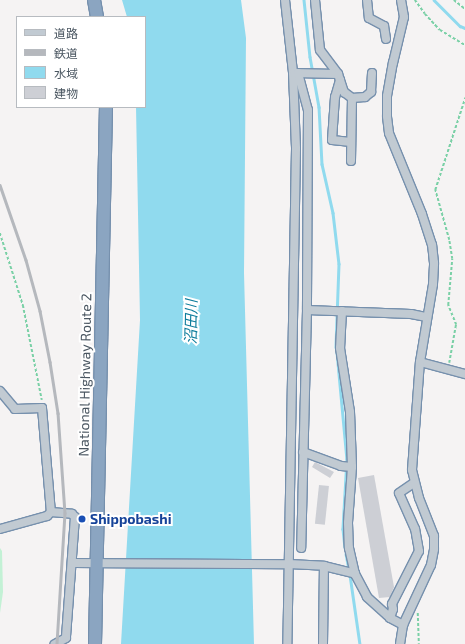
<!DOCTYPE html>
<html>
<head>
<meta charset="utf-8">
<style>
	body { margin:0 }
	#map { position:relative; width:465px; height:644px; overflow:hidden; background:#f5f3f3; font-family:"Exo 2","Noto Sans JP",sans-serif }
	div>[style] { position:absolute }
	[style*='--x'] { left:calc(var(--x)*1px); top:calc(var(--y)*1px); width:calc(var(--w)*1px); rotate:calc(var(--a)*1deg) }
	.green>* { inset:0; background:#c3f1d5 }
	.water>* { inset:0; background:#90daee }
	.stream>* { height:2.5px; margin:-1.25px; padding:0 1.25px; transform-origin:1.25px; border-radius:1.25px; background:#90daee }
	.building>* { inset:0; background:#cdcfd5; transform-origin:0 0 }
	.path>* { height:1.5px; margin-top:-0.75px; transform-origin:0; background:repeating-linear-gradient(90deg,#7ad0a6 0 3px,transparent 0 5px) }
	.roads { filter:drop-shadow(1px 0 #7690ad) drop-shadow(-1px 0 #7690ad) drop-shadow(0 1px #7690ad) drop-shadow(0 -1px #7690ad) }
	.minor>* { height:8px; margin:-4px; padding:0 4px; transform-origin:4px; border-radius:4px; background:#c1cad2 }
	.highway>* { height:12px; margin:-6px; padding:0 6px; transform-origin:6px; border-radius:6px; background:#8ba5c1 }
	.rail>* { height:2.5px; margin:-1.25px; padding:0 1.25px; transform-origin:1.25px; border-radius:1.25px; background:#b5b8bd }
	.dots>* { width:11px; height:11px; translate:-50% -50%; box-sizing:border-box; border:2px solid #fff; border-radius:50% }
	span { translate:-50% -50%; white-space:nowrap; text-align:center; line-height:1.15; -webkit-text-stroke:4px #fff; paint-order:stroke }
	.street-label { font-size:14px; color:#4a5661 }
	.transit-label { font-size:14px; color:#164399; font-weight:700 }
	.left { translate:0 -50%; text-align:left }
	.water-label { font-size:15px; color:#0c7c9b; font-style:italic }
	.legend { position:absolute; left:16px; top:16px; width:130px; height:92px; box-sizing:border-box; background:#fff; border:1px solid #b7bbc0; margin:0; padding:5px 7px; list-style:none; font-size:12px; color:#4a5661 }
	.legend li { display:flex; align-items:center; gap:8px; height:20px }
	.legend b { width:20px; border:1px solid #b7bbc0 }
</style>
</head>
<body>
<div id="map">
	<div class="green">
		<i style="clip-path:polygon(0 548px,2px 551px,3px 592px,0 613px)"></i>
	</div>
	<div class="water">
		<i style="clip-path:polygon(122px 0,241px 0,246px 38px,244px 273px,254px 644px,121px 644px,140px 320px,136px 107px,145px 107px,145px 17px,127px 17px)"></i>
	</div>
	<div class="stream">
		<i style="--x:304;--y:0;--w:57;--a:84"></i>
		<i style="--x:310;--y:57;--w:51;--a:79.8"></i>
		<i style="--x:319;--y:107;--w:57;--a:87"></i>
		<i style="--x:322;--y:164;--w:50;--a:77.3"></i>
		<i style="--x:333;--y:213;--w:51;--a:83.3"></i>
		<i style="--x:339;--y:264;--w:83;--a:92.1"></i>
		<i style="--x:434;--y:0;--w:37;--a:45"></i>
		<i style="--x:460;--y:26;--w:5;--a:22"></i>
		<i style="--x:337;--y:352;--w:107;--a:84.7"></i>
		<i style="--x:347;--y:459;--w:70;--a:93.3"></i>
		<i style="--x:343;--y:529;--w:18;--a:84"></i>
		<i style="--x:346;--y:554;--w:16;--a:79"></i>
		<i style="--x:350;--y:575;--w:70;--a:81.8"></i>
	</div>
	<div class="building">
		<i style="clip-path:polygon(315px 462px,334px 472px,330px 478px,312px 467px)"></i>
		<i style="clip-path:polygon(374px 475px,394px 587px,390px 597px,379px 598px,358px 478px)"></i>
		<i style="left:319px;top:485px;width:10px;height:39px;rotate:6deg"></i>
	</div>
	<div class="path">
		<i style="--x:415;--y:0;--w:17;--a:54"></i>
		<i style="--x:425;--y:14;--w:22;--a:47"></i>
		<i style="--x:440;--y:30;--w:29;--a:31"></i>
		<i style="--x:454;--y:0;--w:14;--a:39"></i>
		<i style="--x:0;--y:233;--w:76;--a:72.3"></i>
		<i style="--x:23;--y:305;--w:97;--a:78.7"></i>
		<i style="--x:449;--y:363;--w:39;--a:-80"></i>
		<i style="--x:456;--y:325;--w:22;--a:-112"></i>
		<i style="--x:448;--y:305;--w:46;--a:-85"></i>
		<i style="--x:452;--y:259;--w:19;--a:-99"></i>
		<i style="--x:449;--y:240;--w:52;--a:-105.6"></i>
		<i style="--x:435;--y:190;--w:97;--a:-71.9"></i>
		<i style="--x:418;--y:613;--w:31;--a:88"></i>
	</div>
	<div class="roads">
		<div class="minor">
			<i style="--x:285;--y:0;--w:73;--a:83.7"></i>
			<i style="--x:293;--y:73;--w:76;--a:87.7"></i>
			<i style="--x:296;--y:149;--w:495;--a:91"></i>
			<i style="--x:315;--y:0;--w:50;--a:84.3"></i>
			<i style="--x:320;--y:50;--w:30;--a:53"></i>
			<i style="--x:367;--y:0;--w:18;--a:84"></i>
			<i style="--x:369;--y:18;--w:17;--a:28"></i>
			<i style="--x:384;--y:26;--w:13;--a:81"></i>
			<i style="--x:294;--y:73;--w:44;--a:1.3"></i>
			<i style="--x:338;--y:74;--w:6;--a:72"></i>
			<i style="--x:340;--y:80;--w:18;--a:106"></i>
			<i style="--x:335;--y:97;--w:43;--a:94"></i>
			<i style="--x:332;--y:140;--w:19;--a:6"></i>
			<i style="--x:298;--y:73;--w:38;--a:75"></i>
			<i style="--x:308;--y:110;--w:200;--a:90.3"></i>
			<i style="--x:307;--y:310;--w:238;--a:91.4"></i>
			<i style="--x:340;--y:80;--w:13;--a:72"></i>
			<i style="--x:344;--y:92;--w:10;--a:37"></i>
			<i style="--x:352;--y:98;--w:13;--a:-4"></i>
			<i style="--x:365;--y:97;--w:8;--a:-40"></i>
			<i style="--x:371;--y:92;--w:19;--a:-87"></i>
			<i style="--x:351;--y:161;--w:63;--a:-89.1"></i>
			<i style="--x:307;--y:310;--w:104;--a:2.2"></i>
			<i style="--x:411;--y:314;--w:16;--a:11"></i>
			<i style="--x:342;--y:311;--w:37;--a:93"></i>
			<i style="--x:340;--y:348;--w:65;--a:81.1"></i>
			<i style="--x:350;--y:412;--w:55;--a:87.9"></i>
			<i style="--x:352;--y:467;--w:56;--a:94.1"></i>
			<i style="--x:348;--y:523;--w:25;--a:88"></i>
			<i style="--x:349;--y:548;--w:27;--a:77"></i>
			<i style="--x:355;--y:574;--w:26;--a:62"></i>
			<i style="--x:367;--y:597;--w:31;--a:42"></i>
			<i style="--x:390;--y:618;--w:15;--a:28"></i>
			<i style="--x:420;--y:362;--w:47;--a:14.9"></i>
			<i style="--x:0;--y:391;--w:23;--a:50"></i>
			<i style="--x:15;--y:409;--w:27;--a:-2"></i>
			<i style="--x:42;--y:408;--w:104;--a:85.1"></i>
			<i style="--x:303;--y:452;--w:40;--a:20.2"></i>
			<i style="--x:341;--y:466;--w:11;--a:5"></i>
			<i style="--x:0;--y:529;--w:49;--a:-15.5"></i>
			<i style="--x:47;--y:516;--w:6;--a:-45"></i>
			<i style="--x:51;--y:512;--w:21;--a:5"></i>
			<i style="--x:72;--y:514;--w:4;--a:45"></i>
			<i style="--x:75;--y:517;--w:121;--a:94.3"></i>
			<i style="--x:66;--y:638;--w:13;--a:151"></i>
			<i style="--x:73;--y:563;--w:216;--a:0.3"></i>
			<i style="--x:289;--y:564;--w:35;--a:3"></i>
			<i style="--x:324;--y:566;--w:32;--a:14"></i>
			<i style="--x:390;--y:618;--w:9;--a:-72"></i>
			<i style="--x:393;--y:609;--w:5;--a:-101"></i>
			<i style="--x:392;--y:604;--w:59;--a:-63"></i>
			<i style="--x:419;--y:551;--w:22;--a:-100"></i>
			<i style="--x:415;--y:529;--w:39;--a:-114"></i>
			<i style="--x:399;--y:493;--w:18;--a:-34"></i>
			<i style="--x:323;--y:644;--w:78;--a:-89.3"></i>
			<i style="--x:400;--y:644;--w:19;--a:-81"></i>
			<i style="--x:403;--y:625;--w:66;--a:-65"></i>
			<i style="--x:431;--y:565;--w:16;--a:-79"></i>
			<i style="--x:434;--y:549;--w:13;--a:-90"></i>
			<i style="--x:434;--y:536;--w:41;--a:-111.5"></i>
			<i style="--x:419;--y:498;--w:29;--a:-104"></i>
			<i style="--x:412;--y:470;--w:108;--a:-85.8"></i>
			<i style="--x:420;--y:362;--w:79;--a:-80.5"></i>
			<i style="--x:433;--y:284;--w:21;--a:-87"></i>
			<i style="--x:434;--y:263;--w:18;--a:-96"></i>
			<i style="--x:432;--y:245;--w:33;--a:-108"></i>
			<i style="--x:422;--y:214;--w:87;--a:-112.2"></i>
			<i style="--x:389;--y:133;--w:17;--a:-97"></i>
			<i style="--x:387;--y:116;--w:20;--a:-90"></i>
			<i style="--x:387;--y:96;--w:34;--a:-80"></i>
			<i style="--x:393;--y:63;--w:47;--a:-76.6"></i>
			<i style="--x:404;--y:17;--w:17;--a:-100"></i>
		</div>
		<div class="highway">
			<i style="--x:94;--y:0;--w:17;--a:80"></i>
			<i style="--x:95;--y:644;--w:537;--a:-88.83"></i>
		</div>
	</div>
	<div class="rail">
		<i style="--x:0;--y:185;--w:79;--a:70.9"></i>
		<i style="--x:26;--y:260;--w:53;--a:74.6"></i>
		<i style="--x:40;--y:311;--w:52;--a:78.9"></i>
		<i style="--x:50;--y:362;--w:52;--a:81.1"></i>
		<i style="--x:58;--y:413;--w:100;--a:86"></i>
		<i style="--x:65;--y:513;--w:131;--a:93.5"></i>
	</div>
	<div class="dots">
		<i style="left:82px;top:519px;background:#1a4fb4"></i>
	</div>
	<div class="street-label">
		<span style="left:85px;top:375px;rotate:-89deg">National Highway Route 2</span>
	</div>
	<div class="transit-label">
		<span class="left" style="left:90px;top:519px">Shippobashi</span>
	</div>
	<div class="water-label">
		<span style="left:191px;top:322px;rotate:-89deg">沼田川</span>
	</div>
	<ul class="legend">
	<li><b style="height:5px;background:#c1cad2"></b>道路</li>
	<li><b style="height:5px;background:#b5b8bd"></b>鉄道</li>
	<li><b style="height:11px;background:#90daee"></b>水域</li>
	<li><b style="height:11px;background:#cdcfd5"></b>建物</li>
	</ul>
</div>
</body>
</html>
